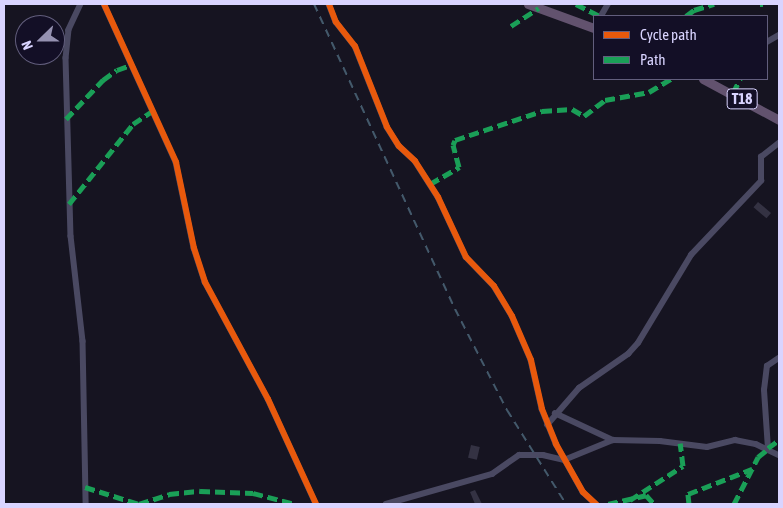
<!DOCTYPE html>
<html>
<head>
<meta charset="utf-8">
<style>
	body { margin:0 }
	#map { position:relative; width:783px; height:508px; overflow:hidden; background:#161421; font-family:"Asap Condensed",sans-serif }
	div>[style] { position:absolute }
	[style*='--x'] { left:calc(var(--x)*1px); top:calc(var(--y)*1px); width:calc(var(--w)*1px); rotate:calc(var(--a)*1deg) }
	.building>* { inset:0; background:#343243; transform-origin:0 0 }
	.minor>* { height:5.5px; margin:-2.75px; padding:0 2.75px; transform-origin:2.75px; border-radius:2.75px; background:#4a4962 }
	.trunk>* { height:9px; margin:-4.5px; padding:0 4.5px; transform-origin:4.5px; border-radius:4.5px; background:#62526e }
	.rail>* { height:2px; margin-top:-1px; transform-origin:0; background:repeating-linear-gradient(90deg,#43596b 0 8px,transparent 0 14px) }
	.quiet>* { height:5px; margin-top:-2.5px; transform-origin:0; background:repeating-linear-gradient(90deg,#1a9f57 0 10px,transparent 0 15px) }
	.cycleway>* { height:6px; margin:-3px; padding:0 3px; transform-origin:3px; border-radius:3px; background:#e8590c }
	span { translate:-50% -50%; white-space:nowrap; text-align:center; line-height:1.15; -webkit-text-stroke:4px #130f26; paint-order:stroke }
	.shield-label span { padding:1px 4px; background:#130f26; border:1px solid; border-radius:4px; -webkit-text-stroke-width:0 }
	.shield-label { font-size:15px; color:#d9d4ff; font-weight:700 }
	.frame { position:absolute; inset:0; border:5px solid #d9d4ff; pointer-events:none }
	.legend { position:absolute; left:593px; top:15px; width:175px; height:65px; box-sizing:border-box; background:#130f26; border:1px solid #625e7d; margin:0; padding:6px 9px; list-style:none; font-size:15px; color:#d9d4ff }
	.legend li { display:flex; align-items:center; gap:10px; height:25px }
	.legend b { width:25px; border:1px solid #625e7d }
	.north { position:absolute; left:15px; top:15px; width:50px; height:50px; box-sizing:border-box; background:#130f26; border:1px solid #625e7d; border-radius:50%; rotate:248deg; font-size:14px; font-weight:700; line-height:20px; text-align:center; color:#d9d4ff }
	.north::after { content:''; display:block; margin:auto; width:18px; height:22px; background:#9591b1; clip-path:polygon(50% 0,100% 100%,50% 72%,0 100%) }
</style>
</head>
<body>
<div id="map">
	<div class="building">
		<i style="left:758px;top:202px;width:17px;height:7px;rotate:40deg"></i>
		<i style="left:471px;top:445px;width:9px;height:13px;rotate:13deg"></i>
		<i style="clip-path:polygon(475px 490px,482px 504px,475px 504px,470px 492px)"></i>
	</div>
	<div class="minor">
		<i style="--x:81;--y:4;--w:29;--a:115"></i>
		<i style="--x:69;--y:30;--w:28;--a:96"></i>
		<i style="--x:66;--y:58;--w:178;--a:88.4"></i>
		<i style="--x:71;--y:236;--w:106;--a:83.5"></i>
		<i style="--x:83;--y:341;--w:163;--a:88.9"></i>
		<i style="--x:104;--y:4;--w:174;--a:65.5"></i>
		<i style="--x:176;--y:162;--w:88;--a:78.2"></i>
		<i style="--x:194;--y:248;--w:36;--a:72"></i>
		<i style="--x:205;--y:282;--w:133;--a:61.7"></i>
		<i style="--x:268;--y:399;--w:115;--a:65.4"></i>
		<i style="--x:329;--y:4;--w:19;--a:69"></i>
		<i style="--x:336;--y:22;--w:31;--a:52"></i>
		<i style="--x:355;--y:46;--w:87;--a:68.4"></i>
		<i style="--x:387;--y:127;--w:22;--a:58"></i>
		<i style="--x:399;--y:146;--w:22;--a:43"></i>
		<i style="--x:415;--y:161;--w:43;--a:57.4"></i>
		<i style="--x:438;--y:197;--w:66;--a:65"></i>
		<i style="--x:466;--y:257;--w:40;--a:46"></i>
		<i style="--x:494;--y:286;--w:35;--a:59"></i>
		<i style="--x:512;--y:316;--w:48;--a:66.6"></i>
		<i style="--x:531;--y:360;--w:50;--a:77.3"></i>
		<i style="--x:542;--y:409;--w:38;--a:68"></i>
		<i style="--x:556;--y:444;--w:55;--a:60.6"></i>
		<i style="--x:583;--y:492;--w:18;--a:43"></i>
		<i style="--x:601;--y:16;--w:14;--a:-60"></i>
		<i style="--x:767;--y:42;--w:14;--a:-30"></i>
		<i style="--x:555;--y:413;--w:64;--a:25"></i>
		<i style="--x:547;--y:425;--w:49;--a:-49.1"></i>
		<i style="--x:579;--y:388;--w:60;--a:-34.8"></i>
		<i style="--x:628;--y:354;--w:15;--a:-48"></i>
		<i style="--x:638;--y:343;--w:103;--a:-58.9"></i>
		<i style="--x:691;--y:255;--w:102;--a:-46.6"></i>
		<i style="--x:761;--y:181;--w:24;--a:-90"></i>
		<i style="--x:761;--y:157;--w:23;--a:-38"></i>
		<i style="--x:768;--y:449;--w:59;--a:-93.9"></i>
		<i style="--x:764;--y:390;--w:24;--a:-83"></i>
		<i style="--x:767;--y:366;--w:14;--a:-34"></i>
		<i style="--x:386;--y:504;--w:110;--a:-15.8"></i>
		<i style="--x:492;--y:474;--w:33;--a:-35"></i>
		<i style="--x:519;--y:455;--w:24;--a:0"></i>
		<i style="--x:543;--y:455;--w:22;--a:13"></i>
		<i style="--x:564;--y:460;--w:53;--a:-22.2"></i>
		<i style="--x:613;--y:440;--w:47;--a:1.2"></i>
		<i style="--x:660;--y:441;--w:47;--a:7.3"></i>
		<i style="--x:707;--y:447;--w:29;--a:-14"></i>
		<i style="--x:735;--y:440;--w:21;--a:11"></i>
		<i style="--x:756;--y:444;--w:25;--a:26"></i>
	</div>
	<div class="trunk">
		<i style="--x:528;--y:4;--w:70;--a:20"></i>
		<i style="--x:703;--y:79;--w:86;--a:28.3"></i>
	</div>
	<div class="rail">
		<i style="--x:314;--y:4;--w:336;--a:65.2"></i>
		<i style="--x:455;--y:309;--w:114;--a:62.8"></i>
		<i style="--x:507;--y:410;--w:111;--a:57.9"></i>
	</div>
	<div class="quiet">
		<i style="--x:576;--y:4;--w:27;--a:27"></i>
		<i style="--x:760;--y:4;--w:3;--a:0"></i>
		<i style="--x:686;--y:16;--w:10;--a:-37"></i>
		<i style="--x:694;--y:10;--w:21;--a:-17"></i>
		<i style="--x:511;--y:26;--w:33;--a:-33"></i>
		<i style="--x:733;--y:93;--w:16;--a:-63"></i>
		<i style="--x:66;--y:119;--w:54;--a:-46.5"></i>
		<i style="--x:103;--y:80;--w:17;--a:-36"></i>
		<i style="--x:117;--y:70;--w:15;--a:-20"></i>
		<i style="--x:430;--y:184;--w:34;--a:-30"></i>
		<i style="--x:459;--y:167;--w:23;--a:-105"></i>
		<i style="--x:453;--y:145;--w:5;--a:-68"></i>
		<i style="--x:455;--y:140;--w:92;--a:-18.4"></i>
		<i style="--x:542;--y:111;--w:30;--a:-4"></i>
		<i style="--x:572;--y:109;--w:14;--a:30"></i>
		<i style="--x:584;--y:116;--w:26;--a:-37"></i>
		<i style="--x:605;--y:100;--w:45;--a:-10.3"></i>
		<i style="--x:649;--y:92;--w:26;--a:-31"></i>
		<i style="--x:69;--y:204;--w:102;--a:-51.3"></i>
		<i style="--x:133;--y:124;--w:22;--a:-34"></i>
		<i style="--x:768;--y:448;--w:14;--a:-36"></i>
		<i style="--x:85;--y:487;--w:57;--a:17.5"></i>
		<i style="--x:139;--y:504;--w:32;--a:-18"></i>
		<i style="--x:169;--y:494;--w:31;--a:-6"></i>
		<i style="--x:200;--y:491;--w:53;--a:2.2"></i>
		<i style="--x:253;--y:493;--w:43;--a:14.7"></i>
		<i style="--x:630;--y:500;--w:63;--a:-32.7"></i>
		<i style="--x:683;--y:466;--w:23;--a:-97"></i>
		<i style="--x:608;--y:504;--w:39;--a:-13"></i>
		<i style="--x:646;--y:495;--w:12;--a:48"></i>
		<i style="--x:689;--y:504;--w:10;--a:-96"></i>
		<i style="--x:688;--y:494;--w:69;--a:-21.3"></i>
		<i style="--x:734;--y:504;--w:53;--a:-62.9"></i>
		<i style="--x:758;--y:457;--w:13;--a:-39"></i>
	</div>
	<div class="cycleway">
		<i style="--x:104;--y:4;--w:174;--a:65.5"></i>
		<i style="--x:176;--y:162;--w:88;--a:78.2"></i>
		<i style="--x:194;--y:248;--w:36;--a:72"></i>
		<i style="--x:205;--y:282;--w:133;--a:61.7"></i>
		<i style="--x:268;--y:399;--w:115;--a:65.4"></i>
		<i style="--x:329;--y:4;--w:19;--a:69"></i>
		<i style="--x:336;--y:22;--w:31;--a:52"></i>
		<i style="--x:355;--y:46;--w:87;--a:68.4"></i>
		<i style="--x:387;--y:127;--w:22;--a:58"></i>
		<i style="--x:399;--y:146;--w:22;--a:43"></i>
		<i style="--x:415;--y:161;--w:43;--a:57.4"></i>
		<i style="--x:438;--y:197;--w:66;--a:65"></i>
		<i style="--x:466;--y:257;--w:40;--a:46"></i>
		<i style="--x:494;--y:286;--w:35;--a:59"></i>
		<i style="--x:512;--y:316;--w:48;--a:66.6"></i>
		<i style="--x:531;--y:360;--w:50;--a:77.3"></i>
		<i style="--x:542;--y:409;--w:38;--a:68"></i>
		<i style="--x:556;--y:444;--w:55;--a:60.6"></i>
		<i style="--x:583;--y:492;--w:18;--a:43"></i>
	</div>
	<div class="shield-label">
		<span style="left:742px;top:99px">T18</span>
	</div>
	<div class="frame"></div>
	<ul class="legend">
	<li><b style="height:6px;background:#e8590c"></b>Cycle path</li>
	<li><b style="height:6px;background:#1a9f57"></b>Path</li>
	</ul>
	<div class="north">N</div>
</div>
</body>
</html>
